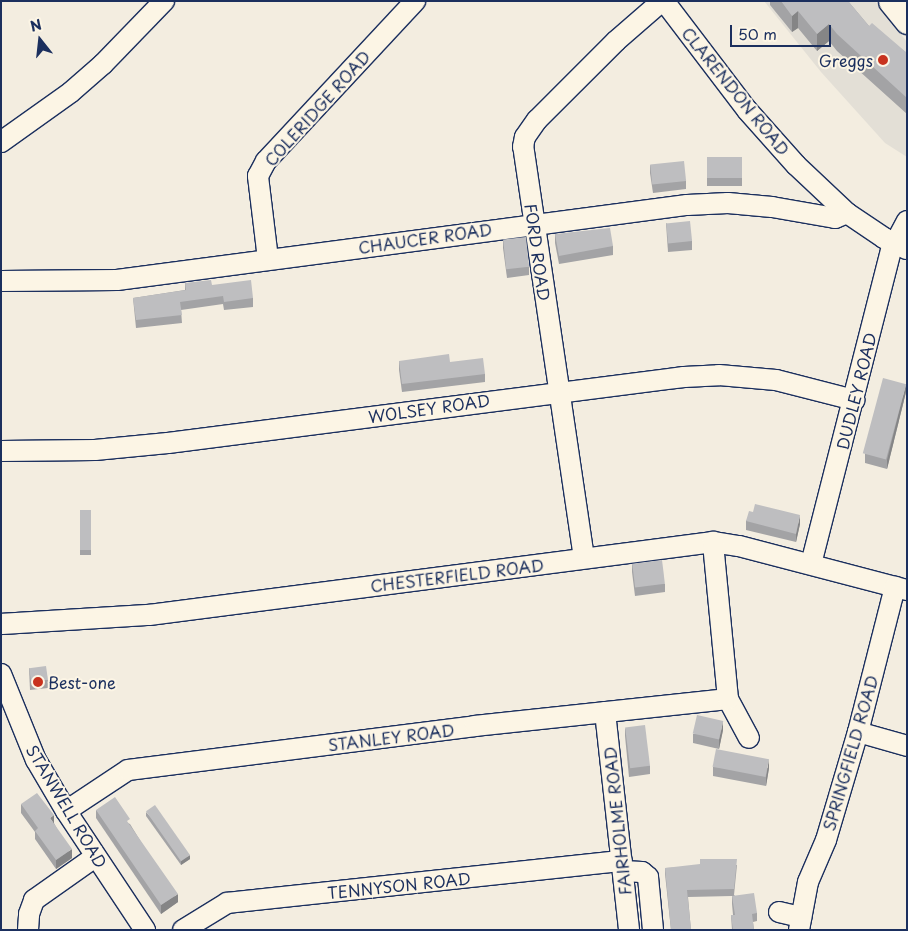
<!DOCTYPE html>
<html>
<head>
<meta charset="utf-8">
<style>
	body { margin:0 }
	#map { position:relative; width:908px; height:931px; overflow:hidden; background:#f3ede0; font-family:"Playpen Sans",sans-serif }
	div>[style] { position:absolute }
	[style*='--x'] { left:calc(var(--x)*1px); top:calc(var(--y)*1px); width:calc(var(--w)*1px); rotate:calc(var(--a)*1deg) }
	.built>* { inset:0; background:#e3dfd6 }
	.roads { filter:drop-shadow(1px 0 #1b2f5e) drop-shadow(-1px 0 #1b2f5e) drop-shadow(0 1px #1b2f5e) drop-shadow(0 -1px #1b2f5e) }
	.minor>* { height:20px; margin:-10px; padding:0 10px; transform-origin:10px; border-radius:10px; background:#fcf5e5 }
	.major>* { height:25px; margin:-12.5px; padding:0 12.5px; transform-origin:12.5px; border-radius:12.5px; background:#fcf5e5 }
	.wall>* { inset:0; background:#a3a3a5; transform-origin:0 0 }
	.shaded-wall>* { inset:0; background:#858586 }
	.building>* { inset:0; background:#bebec0; transform-origin:0 0 }
	.dots>* { width:14px; height:14px; translate:-50% -50%; box-sizing:border-box; border:2px solid #fcf5e5; border-radius:50% }
	span { translate:-50% -50%; white-space:nowrap; text-align:center; line-height:1.15; -webkit-text-stroke:4px #fcf5e5; paint-order:stroke }
	.poi-label { font-size:16px; color:#1b2f5e }
	.right { translate:-100% -50%; text-align:right }
	.left { translate:0 -50%; text-align:left }
	.street-label { font-size:16px; color:#1b2f5e }
	.frame { position:absolute; inset:0; border:2px solid #1b2f5e; pointer-events:none }
	.north { position:absolute; left:15px; top:15px; width:50px; height:50px; -webkit-text-stroke:4px #fcf5e5; paint-order:stroke; rotate:344deg; font-size:14px; font-weight:700; line-height:20px; text-align:center; color:#1b2f5e }
	.north::after { content:''; display:block; margin:auto; width:18px; height:22px; background:#1b2f5e; clip-path:polygon(50% 0,100% 100%,50% 72%,0 100%) }
	.scale { position:absolute; left:730px; top:25px; width:101px; height:22px; box-sizing:border-box; border:2px solid #1b2f5e; border-top:0; padding-left:6px; font-size:15px; line-height:18px; white-space:nowrap; color:#1b2f5e; -webkit-text-stroke:4px #fcf5e5; paint-order:stroke }
</style>
</head>
<body>
<div id="map">
	<div class="built">
		<i style="clip-path:polygon(764px 1px,875px 1px,907px 42px,907px 157px,885px 143px,821px 72px)"></i>
	</div>
	<div class="roads">
		<div class="minor">
			<i style="--x:664;--y:1;--w:137;--a:52.7"></i>
			<i style="--x:747;--y:110;--w:74;--a:48.3"></i>
			<i style="--x:796;--y:165;--w:70;--a:43.3"></i>
			<i style="--x:847;--y:213;--w:45;--a:34"></i>
			<i style="--x:884;--y:238;--w:25;--a:26"></i>
			<i style="--x:1;--y:142;--w:86;--a:-35.5"></i>
			<i style="--x:71;--y:92;--w:43;--a:-41.2"></i>
			<i style="--x:103;--y:64;--w:88;--a:-45.9"></i>
			<i style="--x:268;--y:259;--w:84;--a:-96.9"></i>
			<i style="--x:258;--y:176;--w:17;--a:-62"></i>
			<i style="--x:266;--y:161;--w:219;--a:-47"></i>
			<i style="--x:1;--y:281;--w:116;--a:-0.5"></i>
			<i style="--x:117;--y:280;--w:575;--a:-7.5"></i>
			<i style="--x:687;--y:205;--w:41;--a:-2.8"></i>
			<i style="--x:728;--y:203;--w:44;--a:5.2"></i>
			<i style="--x:772;--y:207;--w:64;--a:9.9"></i>
			<i style="--x:835;--y:218;--w:13;--a:-23"></i>
			<i style="--x:1;--y:451;--w:94;--a:-0.6"></i>
			<i style="--x:95;--y:450;--w:73;--a:-5.5"></i>
			<i style="--x:168;--y:443;--w:520;--a:-7.29"></i>
			<i style="--x:684;--y:377;--w:35;--a:-3"></i>
			<i style="--x:719;--y:375;--w:57;--a:5"></i>
			<i style="--x:776;--y:380;--w:81;--a:14.4"></i>
			<i style="--x:584;--y:558;--w:416;--a:-98.4"></i>
			<i style="--x:523;--y:147;--w:10;--a:-79"></i>
			<i style="--x:525;--y:137;--w:21;--a:-55"></i>
			<i style="--x:537;--y:120;--w:112;--a:-45"></i>
			<i style="--x:616;--y:41;--w:61;--a:-41"></i>
			<i style="--x:811;--y:564;--w:323;--a:-75.7"></i>
			<i style="--x:891;--y:251;--w:34;--a:-62"></i>
			<i style="--x:1;--y:624;--w:148;--a:-3.5"></i>
			<i style="--x:149;--y:615;--w:569;--a:-7.37"></i>
			<i style="--x:713;--y:542;--w:26;--a:9"></i>
			<i style="--x:739;--y:546;--w:174;--a:14.7"></i>
			<i style="--x:1;--y:674;--w:93;--a:67.9"></i>
			<i style="--x:36;--y:760;--w:59;--a:59.5"></i>
			<i style="--x:66;--y:811;--w:143;--a:56.4"></i>
			<i style="--x:728;--y:699;--w:44;--a:61.7"></i>
			<i style="--x:605;--y:712;--w:219;--a:83.7"></i>
			<i style="--x:858;--y:732;--w:51;--a:15.9"></i>
			<i style="--x:66;--y:811;--w:74;--a:-33.5"></i>
			<i style="--x:128;--y:770;--w:350;--a:-7.2"></i>
			<i style="--x:475;--y:726;--w:254;--a:-6.1"></i>
			<i style="--x:728;--y:699;--w:158;--a:-95.5"></i>
			<i style="--x:623;--y:871;--w:19;--a:3"></i>
			<i style="--x:642;--y:872;--w:8;--a:40"></i>
			<i style="--x:648;--y:877;--w:53;--a:84.6"></i>
			<i style="--x:779;--y:912;--w:23;--a:13"></i>
			<i style="--x:28;--y:930;--w:16;--a:-86"></i>
			<i style="--x:29;--y:914;--w:15;--a:-70"></i>
			<i style="--x:34;--y:900;--w:75;--a:-35.2"></i>
			<i style="--x:183;--y:930;--w:52;--a:-31.5"></i>
			<i style="--x:227;--y:903;--w:397;--a:-6.1"></i>
			<i style="--x:799;--y:930;--w:49;--a:-79.4"></i>
			<i style="--x:808;--y:882;--w:46;--a:-66.8"></i>
			<i style="--x:826;--y:840;--w:113;--a:-73.5"></i>
			<i style="--x:858;--y:732;--w:150;--a:-75.7"></i>
		</div>
		<div class="major">
			<i style="--x:891;--y:1;--w:26;--a:51"></i>
		</div>
	</div>
	<div class="wall">
		<i style="clip-path:polygon(770px 1px,848px 1px,869px 26px,907px 53px,907px 114px,837px 51px,829px 41px,817px 51px,798px 28px,792px 32px,770px 5px)"></i>
		<i style="left:707px;top:157px;width:35px;height:29px"></i>
		<i style="clip-path:polygon(650px 165px,686px 181px,686px 189px,653px 193px,650px 173px)"></i>
		<i style="clip-path:polygon(666px 223px,692px 241px,692px 250px,668px 252px)"></i>
		<i style="clip-path:polygon(555px 234px,613px 246px,613px 255px,559px 264px,555px 243px)"></i>
		<i style="clip-path:polygon(503px 240px,529px 267px,529px 275px,507px 278px,503px 248px)"></i>
		<i style="clip-path:polygon(185px 283px,253px 298px,253px 307px,224px 310px,223px 304px,181px 310px,182px 323px,136px 328px,133px 298px,185px 290px)"></i>
		<i style="clip-path:polygon(399px 361px,450px 362px,485px 374px,485px 382px,402px 392px,399px 370px)"></i>
		<i style="clip-path:polygon(906px 392px,887px 469px,865px 463px,865px 454px)"></i>
		<i style="left:80px;top:510px;width:11px;height:45px"></i>
		<i style="clip-path:polygon(753px 512px,800px 524px,796px 542px,746px 530px,746px 521px)"></i>
		<i style="clip-path:polygon(632px 564px,665px 584px,665px 592px,635px 596px,632px 572px)"></i>
		<i style="clip-path:polygon(29px 668px,48px 680px,48px 688px,30px 690px)"></i>
		<i style="clip-path:polygon(625px 728px,650px 766px,650px 774px,629px 777px,625px 736px)"></i>
		<i style="clip-path:polygon(723px 730px,719px 749px,693px 743px,693px 734px)"></i>
		<i style="clip-path:polygon(713px 767px,769px 768px,766px 786px,713px 776px)"></i>
		<i style="clip-path:polygon(21px 804px,54px 823px,72px 858px,56px 869px,35px 839px,35px 832px,21px 813px)"></i>
		<i style="clip-path:polygon(96px 810px,130px 824px,178px 902px,161px 914px,96px 818px)"></i>
		<i style="clip-path:polygon(146px 812px,190px 859px,181px 865px,146px 816px)"></i>
		<i style="clip-path:polygon(737px 865px,734px 895px,757px 913px,757px 921px,753px 922px,754px 930px,732px 930px,731px 915px,733px 915px,732px 904px,732px 896px,688px 897px,691px 930px,671px 930px,665px 874px,665px 868px)"></i>
	</div>
	<div class="shaded-wall">
		<i style="clip-path:polygon(798px 11px,798px 28px,792px 32px,792px 16px)"></i>
		<i style="clip-path:polygon(829px 24px,829px 41px,817px 51px,817px 34px)"></i>
		<i style="clip-path:polygon(906px 384px,906px 392px,887px 469px,887px 460px)"></i>
		<i style="clip-path:polygon(800px 515px,800px 524px,796px 542px,796px 534px)"></i>
		<i style="clip-path:polygon(723px 721px,723px 730px,719px 749px,719px 740px)"></i>
		<i style="clip-path:polygon(769px 759px,769px 768px,766px 786px,766px 778px)"></i>
		<i style="clip-path:polygon(54px 815px,54px 824px,50px 818px)"></i>
		<i style="clip-path:polygon(72px 849px,72px 858px,56px 869px,56px 860px)"></i>
		<i style="clip-path:polygon(190px 855px,190px 859px,181px 865px,181px 861px)"></i>
		<i style="clip-path:polygon(178px 894px,178px 902px,161px 914px,161px 905px)"></i>
	</div>
	<div class="building">
		<i style="clip-path:polygon(781px 1px,848px 1px,869px 26px,872px 23px,907px 53px,907px 98px,837px 34px,829px 24px,817px 34px,798px 11px,792px 16px)"></i>
		<i style="left:707px;top:157px;width:35px;height:21px"></i>
		<i style="left:684px;top:161px;width:20px;height:34px;rotate:84deg"></i>
		<i style="left:690px;top:221px;width:20px;height:24px;rotate:84deg"></i>
		<i style="clip-path:polygon(610px 228px,613px 246px,559px 256px,555px 234px)"></i>
		<i style="left:526px;top:237px;width:30px;height:23px;rotate:84deg"></i>
		<i style="clip-path:polygon(211px 280px,212px 285px,251px 280px,253px 298px,224px 302px,223px 296px,180px 302px,182px 315px,136px 320px,133px 298px,186px 290px,185px 283px)"></i>
		<i style="clip-path:polygon(449px 354px,450px 362px,483px 358px,485px 374px,402px 384px,399px 361px)"></i>
		<i style="left:883px;top:378px;width:24px;height:78px;rotate:15deg"></i>
		<i style="clip-path:polygon(755px 504px,800px 515px,796px 534px,746px 521px,749px 511px,753px 512px)"></i>
		<i style="left:80px;top:510px;width:11px;height:40px"></i>
		<i style="left:662px;top:560px;width:24px;height:30px;rotate:83deg"></i>
		<i style="left:46px;top:666px;width:14px;height:17px;rotate:82deg"></i>
		<i style="left:697px;top:715px;width:27px;height:19px;rotate:13deg"></i>
		<i style="left:645px;top:725px;width:41px;height:20px;rotate:83deg"></i>
		<i style="left:716px;top:749px;width:54px;height:18px;rotate:11deg"></i>
		<i style="clip-path:polygon(37px 793px,54px 815px,50px 818px,72px 849px,56px 860px,35px 831px,38px 828px,21px 804px)"></i>
		<i style="clip-path:polygon(115px 797px,130px 819px,127px 821px,178px 894px,161px 905px,96px 810px)"></i>
		<i style="left:155px;top:805px;width:61px;height:11px;rotate:55deg"></i>
		<i style="clip-path:polygon(700px 859px,737px 859px,734px 889px,687px 890px,691px 930px,671px 930px,665px 868px,700px 864px)"></i>
		<i style="clip-path:polygon(754px 893px,757px 913px,752px 914px,754px 930px,733px 930px,731px 915px,735px 915px,732px 896px)"></i>
	</div>
	<div class="dots">
		<i style="left:883px;top:60px;background:#c8321e"></i>
		<i style="left:38px;top:682px;background:#c8321e"></i>
	</div>
	<div class="poi-label">
		<span class="right" style="left:873px;top:60px">Greggs</span>
		<span class="left" style="left:48px;top:682px">Best-one</span>
	</div>
	<div class="street-label">
		<span style="left:736px;top:91px;rotate:51deg">CLARENDON ROAD</span>
		<span style="left:317px;top:108px;rotate:-48deg">COLERIDGE ROAD</span>
		<span style="left:425px;top:238px;rotate:-8deg">CHAUCER ROAD</span>
		<span style="left:538px;top:252px;rotate:82deg">FORD ROAD</span>
		<span style="left:856px;top:391px;rotate:-76deg">DUDLEY ROAD</span>
		<span style="left:429px;top:408px;rotate:-8deg">WOLSEY ROAD</span>
		<span style="left:457px;top:575px;rotate:-7deg">CHESTERFIELD ROAD</span>
		<span style="left:391px;top:737px;rotate:-7deg">STANLEY ROAD</span>
		<span style="left:850px;top:753px;rotate:-74deg">SPRINGFIELD ROAD</span>
		<span style="left:67px;top:806px;rotate:59deg">STANWELL ROAD</span>
		<span style="left:617px;top:821px;rotate:-96deg">FAIRHOLME ROAD</span>
		<span style="left:399px;top:885px;rotate:-6deg">TENNYSON ROAD</span>
	</div>
	<div class="frame"></div>
	<div class="north">N</div>
	<div class="scale">50 m</div>
</div>
</body>
</html>
